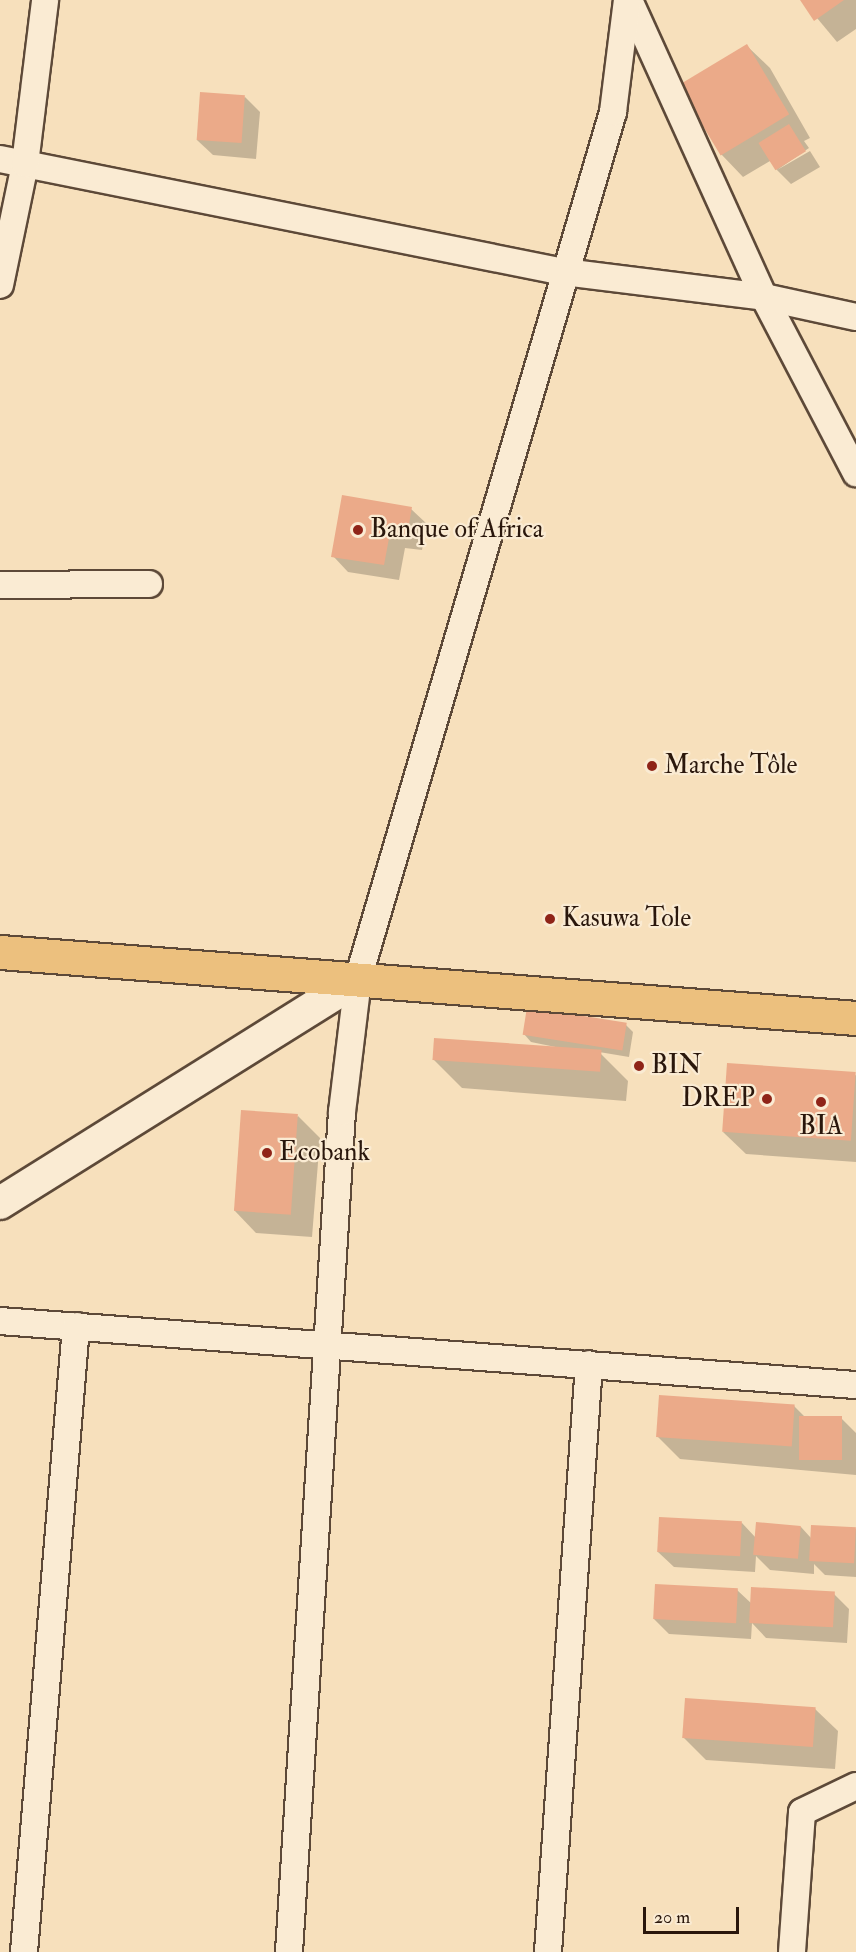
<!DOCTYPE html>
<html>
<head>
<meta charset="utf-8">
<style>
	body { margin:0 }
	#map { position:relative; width:856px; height:1952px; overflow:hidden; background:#f7e0bc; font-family:"IM FELL Double Pica",serif }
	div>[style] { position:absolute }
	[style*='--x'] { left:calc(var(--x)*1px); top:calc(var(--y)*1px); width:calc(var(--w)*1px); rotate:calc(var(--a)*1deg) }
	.shadow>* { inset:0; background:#0003 }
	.building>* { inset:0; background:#ebaa89; transform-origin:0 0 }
	.roads { filter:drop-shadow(2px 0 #5d4938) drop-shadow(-2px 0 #5d4938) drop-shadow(0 2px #5d4938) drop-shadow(0 -2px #5d4938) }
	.minor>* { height:26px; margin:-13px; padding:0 13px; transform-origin:13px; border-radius:13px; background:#faebd3 }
	.tertiary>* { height:32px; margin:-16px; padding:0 16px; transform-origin:16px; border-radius:16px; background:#faebd3 }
	.primary>* { height:33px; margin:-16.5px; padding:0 16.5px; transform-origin:16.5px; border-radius:16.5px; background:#ecc07e }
	.dots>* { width:16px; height:16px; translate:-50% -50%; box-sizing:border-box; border:3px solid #faebd3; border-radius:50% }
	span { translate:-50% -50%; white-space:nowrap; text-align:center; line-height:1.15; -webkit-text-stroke:4.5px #faebd3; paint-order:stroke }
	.poi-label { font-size:26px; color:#2a170c }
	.left { translate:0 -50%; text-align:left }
	.right { translate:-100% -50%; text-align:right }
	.scale { position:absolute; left:643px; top:1907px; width:96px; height:27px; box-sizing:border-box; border:3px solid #2a170c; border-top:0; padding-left:8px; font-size:18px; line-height:21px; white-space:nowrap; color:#2a170c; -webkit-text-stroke:4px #faebd3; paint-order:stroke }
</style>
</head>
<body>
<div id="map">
	<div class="shadow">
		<i style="clip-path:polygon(802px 0,856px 0,856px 29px,837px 42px)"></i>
		<i style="clip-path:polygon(747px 46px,770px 68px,810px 138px,804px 141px,809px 148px,777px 170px,810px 151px,820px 167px,791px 184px,776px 169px,770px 161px,743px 177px,721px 154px)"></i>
		<i style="clip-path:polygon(245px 97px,260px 112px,256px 159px,213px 155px,197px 140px)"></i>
		<i style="clip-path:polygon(411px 509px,427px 524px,422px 550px,405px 548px,399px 580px,348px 572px,333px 556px)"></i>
		<i style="clip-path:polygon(626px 1025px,633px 1032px,629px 1057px,599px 1052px,628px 1081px,626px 1101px,462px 1088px,434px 1060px,575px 1051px,531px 1042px,524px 1034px)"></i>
		<i style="clip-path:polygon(856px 1075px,856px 1162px,746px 1154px,723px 1132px)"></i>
		<i style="clip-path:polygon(298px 1116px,320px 1138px,312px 1237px,256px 1233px,234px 1210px)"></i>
		<i style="clip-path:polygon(794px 1406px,806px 1418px,841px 1418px,856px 1433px,856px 1475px,680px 1459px,657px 1436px)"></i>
		<i style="clip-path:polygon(742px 1523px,756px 1538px,801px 1527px,811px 1538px,856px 1529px,856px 1577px,825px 1575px,814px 1564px,814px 1574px,770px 1570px,756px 1556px,755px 1572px,674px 1567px,658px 1552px)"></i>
		<i style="clip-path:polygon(737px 1590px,752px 1604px,834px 1594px,849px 1609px,847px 1643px,766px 1638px,752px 1623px,751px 1639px,669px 1634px,654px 1619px)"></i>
		<i style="clip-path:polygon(815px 1709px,838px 1731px,835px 1769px,706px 1760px,683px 1737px)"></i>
	</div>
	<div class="building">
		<i style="clip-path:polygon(800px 0,844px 0,814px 21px)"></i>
		<i style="left:747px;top:44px;width:82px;height:80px;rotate:59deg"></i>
		<i style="left:200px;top:92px;width:45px;height:48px;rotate:4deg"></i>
		<i style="left:789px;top:124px;width:32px;height:36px;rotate:58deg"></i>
		<i style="clip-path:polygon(342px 495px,412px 507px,407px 536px,390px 533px,384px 565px,331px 557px)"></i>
		<i style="left:527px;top:1007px;width:101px;height:28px;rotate:9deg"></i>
		<i style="left:434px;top:1038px;width:168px;height:22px;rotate:4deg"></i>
		<i style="left:727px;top:1063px;width:129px;height:69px;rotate:4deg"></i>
		<i style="left:241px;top:1110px;width:57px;height:101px;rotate:4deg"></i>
		<i style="left:659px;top:1395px;width:136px;height:42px;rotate:4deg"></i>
		<i style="left:799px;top:1416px;width:43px;height:44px"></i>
		<i style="left:659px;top:1517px;width:83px;height:35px;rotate:3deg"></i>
		<i style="left:756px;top:1522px;width:45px;height:33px;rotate:5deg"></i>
		<i style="left:811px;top:1525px;width:45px;height:36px;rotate:3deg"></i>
		<i style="left:655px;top:1584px;width:83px;height:35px;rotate:3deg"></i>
		<i style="left:751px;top:1587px;width:84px;height:36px;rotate:3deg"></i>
		<i style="left:685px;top:1698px;width:131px;height:40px;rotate:4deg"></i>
	</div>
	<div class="roads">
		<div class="minor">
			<i style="--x:629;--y:0;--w:326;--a:65.6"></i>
			<i style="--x:764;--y:297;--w:199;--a:62.4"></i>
			<i style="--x:0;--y:159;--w:575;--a:11.33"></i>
			<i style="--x:564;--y:272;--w:202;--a:7.1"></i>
			<i style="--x:764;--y:297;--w:94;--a:12.3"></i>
			<i style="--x:0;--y:285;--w:124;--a:-78.3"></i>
			<i style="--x:25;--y:164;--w:165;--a:-83"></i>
			<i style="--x:0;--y:585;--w:149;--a:-0.4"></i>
			<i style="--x:0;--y:1321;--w:858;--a:4.28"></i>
			<i style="--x:24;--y:1952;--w:628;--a:-85.25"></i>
			<i style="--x:289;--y:1952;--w:842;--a:-86.39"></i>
			<i style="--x:342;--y:1112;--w:134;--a:-83.1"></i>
			<i style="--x:358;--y:979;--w:904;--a:-73.61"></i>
			<i style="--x:613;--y:112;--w:113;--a:-82.9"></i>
			<i style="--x:548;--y:1952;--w:589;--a:-86.01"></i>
			<i style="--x:792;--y:1952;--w:140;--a:-85.9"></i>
			<i style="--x:802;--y:1812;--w:60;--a:-25.7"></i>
		</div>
		<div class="tertiary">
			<i style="--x:0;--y:1203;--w:422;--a:-32"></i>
		</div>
		<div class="primary">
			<i style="--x:0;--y:952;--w:859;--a:4.41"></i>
		</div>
	</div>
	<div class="dots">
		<i style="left:358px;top:530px;background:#8f2418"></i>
		<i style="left:652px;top:766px;background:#8f2418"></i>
		<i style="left:550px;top:919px;background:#8f2418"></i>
		<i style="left:639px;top:1066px;background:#8f2418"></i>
		<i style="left:767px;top:1099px;background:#8f2418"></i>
		<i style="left:821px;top:1102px;background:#8f2418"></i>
		<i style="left:267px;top:1153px;background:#8f2418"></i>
	</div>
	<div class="poi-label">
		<span class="left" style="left:370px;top:530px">Banque of Africa</span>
		<span class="left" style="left:664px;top:766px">Marche Tôle</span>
		<span class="left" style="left:562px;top:919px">Kasuwa Tole</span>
		<span class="left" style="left:651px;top:1066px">BIN</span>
		<span class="right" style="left:755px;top:1099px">DREP</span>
		<span style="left:821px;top:1127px">BIA</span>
		<span class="left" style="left:279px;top:1153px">Ecobank</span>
	</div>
	<div class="scale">20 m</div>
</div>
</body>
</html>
